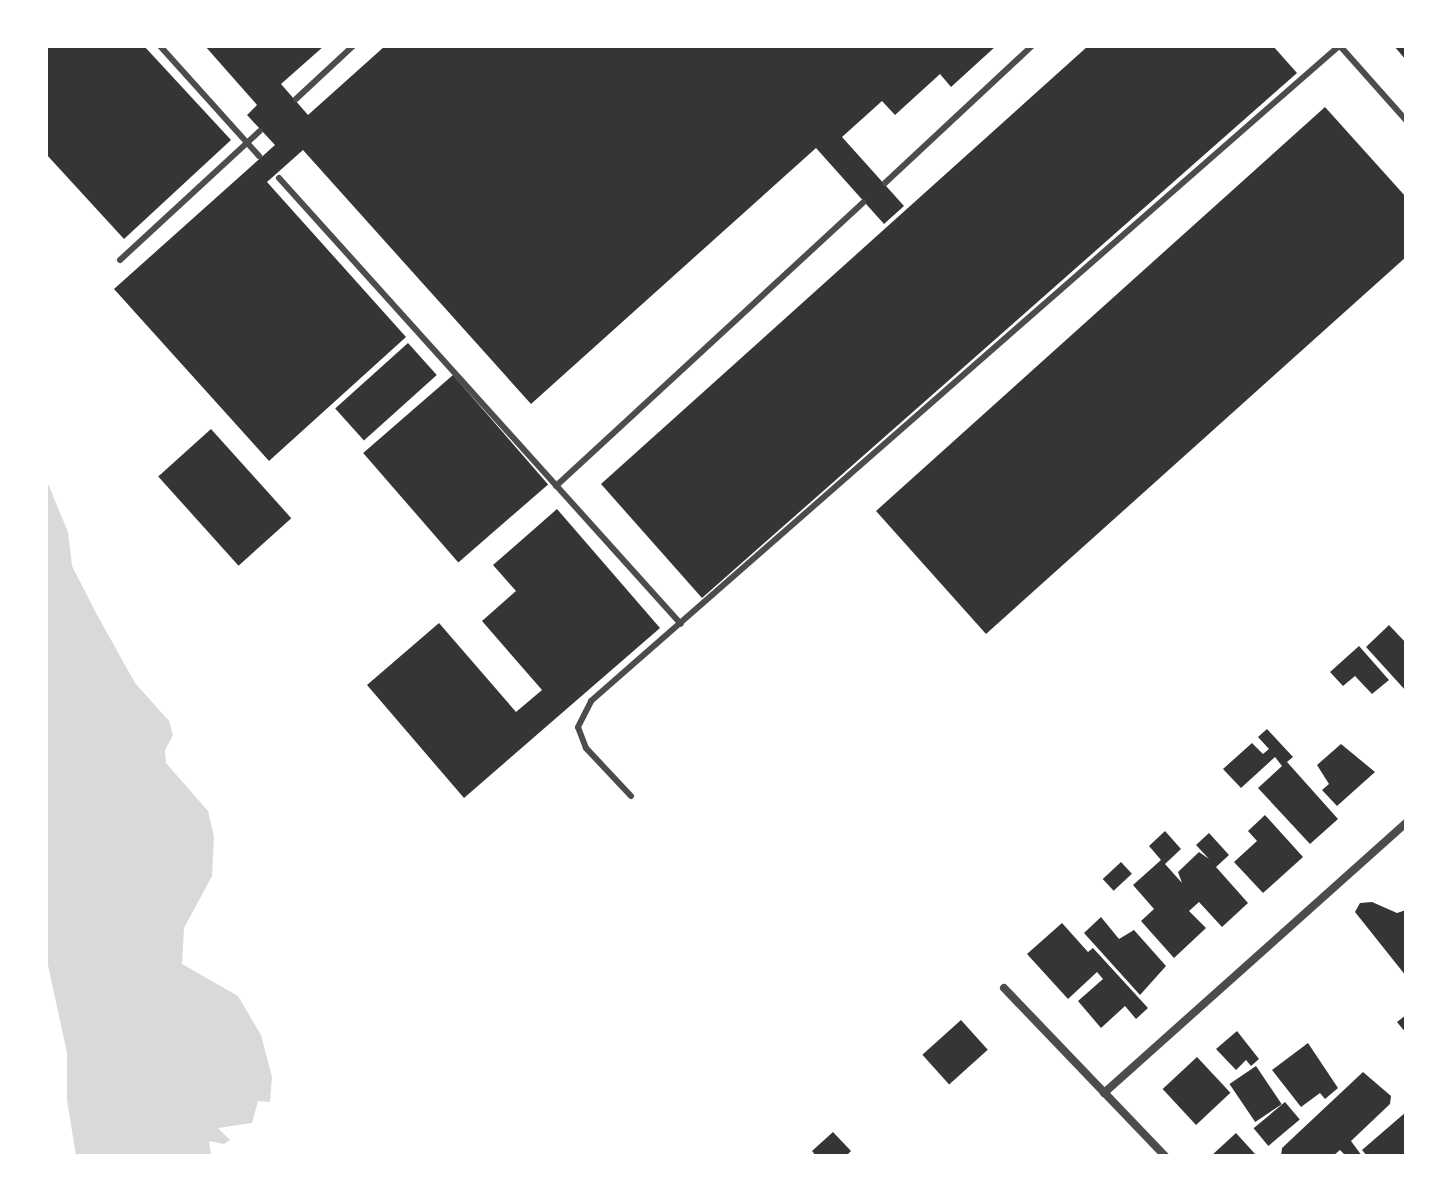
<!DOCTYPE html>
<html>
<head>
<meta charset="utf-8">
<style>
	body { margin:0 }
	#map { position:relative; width:1452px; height:1202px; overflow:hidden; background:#fff; font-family:"Asap Condensed",sans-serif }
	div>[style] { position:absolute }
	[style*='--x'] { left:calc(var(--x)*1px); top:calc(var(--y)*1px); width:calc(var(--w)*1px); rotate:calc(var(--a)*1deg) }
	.water>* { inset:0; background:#d9d9d9 }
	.building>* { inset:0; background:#353535; transform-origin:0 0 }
	.service>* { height:6px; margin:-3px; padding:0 3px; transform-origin:3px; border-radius:3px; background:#4c4c4c }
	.minor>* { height:8px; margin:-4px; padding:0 4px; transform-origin:4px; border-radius:4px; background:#4c4c4c }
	span { translate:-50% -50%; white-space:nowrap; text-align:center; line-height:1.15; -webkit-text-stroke:8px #fff; paint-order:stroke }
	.frame { position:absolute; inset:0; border:48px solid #fff; pointer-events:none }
</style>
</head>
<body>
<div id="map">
	<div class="water">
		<i style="clip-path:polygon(46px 479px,68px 532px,72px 566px,96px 613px,135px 683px,169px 721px,173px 735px,165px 750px,166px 763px,208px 811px,214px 837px,212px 876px,184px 928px,182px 964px,238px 996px,261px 1035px,272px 1077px,270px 1102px,258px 1101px,252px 1123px,218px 1128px,230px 1140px,224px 1144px,209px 1141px,211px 1154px,222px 1156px,76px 1156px,67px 1100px,67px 1053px,46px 956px)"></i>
	</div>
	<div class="building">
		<i style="clip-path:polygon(46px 46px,144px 46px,231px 140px,124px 239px,46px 154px)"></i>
		<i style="clip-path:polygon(205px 46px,324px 46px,281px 84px,308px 115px,385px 46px,996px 46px,951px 87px,940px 74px,895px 115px,882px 101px,842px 137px,904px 206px,884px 224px,816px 148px,531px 404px,303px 150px,267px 182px,406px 337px,269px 461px,114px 289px,275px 145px,247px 115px,257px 105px)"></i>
		<i style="clip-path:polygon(1088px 46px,1273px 46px,1297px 73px,702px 598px,601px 484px)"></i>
		<i style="clip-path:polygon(1394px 46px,1406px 46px,1406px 60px)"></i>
		<i style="clip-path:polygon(1325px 107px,1406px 197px,1406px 257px,986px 634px,876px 511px)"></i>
		<i style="left:408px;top:343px;width:43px;height:98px;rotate:48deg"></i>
		<i style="left:453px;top:375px;width:145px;height:119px;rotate:49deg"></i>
		<i style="left:211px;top:429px;width:120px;height:71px;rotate:48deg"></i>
		<i style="clip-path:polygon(557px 509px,660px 628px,464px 798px,367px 685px,439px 623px,516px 712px,542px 690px,482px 621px,516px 591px,493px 565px)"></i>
		<i style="clip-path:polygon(1389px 625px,1406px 643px,1406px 691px,1366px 647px)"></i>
		<i style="clip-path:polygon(1359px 646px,1389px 680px,1372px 694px,1355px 676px,1343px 686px,1330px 672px)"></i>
		<i style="clip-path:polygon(1267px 729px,1293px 757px,1287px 762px,1338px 819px,1310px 844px,1258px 788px,1282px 766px,1275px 757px,1241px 788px,1223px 769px,1252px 743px,1263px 754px,1269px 749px,1258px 737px)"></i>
		<i style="clip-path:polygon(1341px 744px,1375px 772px,1337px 806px,1322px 790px,1329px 784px,1317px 765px)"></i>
		<i style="clip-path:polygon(1265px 815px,1303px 857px,1263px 893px,1234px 862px,1257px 841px,1248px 831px)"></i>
		<i style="clip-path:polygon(1165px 831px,1181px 849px,1165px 864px,1182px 883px,1178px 872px,1199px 852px,1209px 859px,1196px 845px,1209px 833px,1229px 855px,1216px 867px,1248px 903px,1222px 927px,1199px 902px,1189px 911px,1206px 928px,1174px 958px,1141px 921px,1154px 909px,1133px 885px,1161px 860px,1149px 846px)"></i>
		<i style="left:1121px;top:862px;width:16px;height:25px;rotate:47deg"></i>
		<i style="clip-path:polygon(1372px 902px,1397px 913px,1406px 910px,1406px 976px,1355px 912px,1360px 903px)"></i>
		<i style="clip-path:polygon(1101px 917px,1119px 939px,1134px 930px,1166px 966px,1140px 995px,1084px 933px)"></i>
		<i style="clip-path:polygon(1062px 923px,1088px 952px,1093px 948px,1148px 1008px,1136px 1019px,1125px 1006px,1101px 1028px,1078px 1001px,1103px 979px,1097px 972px,1068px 999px,1027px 954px)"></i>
		<i style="clip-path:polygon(1406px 1015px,1406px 1033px,1397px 1022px)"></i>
		<i style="left:961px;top:1020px;width:40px;height:52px;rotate:48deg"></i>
		<i style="clip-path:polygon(1237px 1031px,1259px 1059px,1251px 1066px,1246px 1060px,1236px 1070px,1216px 1049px)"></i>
		<i style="clip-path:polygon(1308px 1043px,1338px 1088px,1325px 1099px,1320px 1093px,1301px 1107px,1272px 1070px)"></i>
		<i style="left:1197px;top:1057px;width:49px;height:47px;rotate:47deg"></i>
		<i style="left:1256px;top:1066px;width:46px;height:32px;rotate:56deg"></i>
		<i style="clip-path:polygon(1363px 1072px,1391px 1096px,1390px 1104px,1351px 1141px,1362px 1156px,1346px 1156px,1340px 1150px,1333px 1156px,1281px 1156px,1282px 1148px)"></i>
		<i style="left:1285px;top:1102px;width:23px;height:41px;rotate:50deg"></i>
		<i style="clip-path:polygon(1406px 1112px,1406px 1156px,1367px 1156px,1362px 1150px)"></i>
		<i style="clip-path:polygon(833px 1132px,851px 1151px,846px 1156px,816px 1156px,812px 1151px)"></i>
		<i style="clip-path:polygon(1236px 1133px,1256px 1155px,1211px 1156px)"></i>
	</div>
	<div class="service">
		<i style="--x:160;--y:46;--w:148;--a:48"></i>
		<i style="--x:1340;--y:46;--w:99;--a:48.3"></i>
		<i style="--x:296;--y:99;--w:78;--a:-42.9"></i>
		<i style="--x:279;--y:178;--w:600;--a:47.97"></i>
		<i style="--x:885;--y:183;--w:201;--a:-43"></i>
		<i style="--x:120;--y:260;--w:190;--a:-42.7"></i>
		<i style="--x:556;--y:486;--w:418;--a:-42.7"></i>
		<i style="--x:631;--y:796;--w:66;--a:-133.2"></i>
		<i style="--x:586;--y:748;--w:22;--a:-111"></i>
		<i style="--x:578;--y:727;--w:29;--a:-63"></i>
		<i style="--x:591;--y:701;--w:994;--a:-41.21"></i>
	</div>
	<div class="minor">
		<i style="--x:1004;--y:988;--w:233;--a:46.2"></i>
		<i style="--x:1104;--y:1093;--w:405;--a:-41.8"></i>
	</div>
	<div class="frame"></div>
</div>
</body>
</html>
